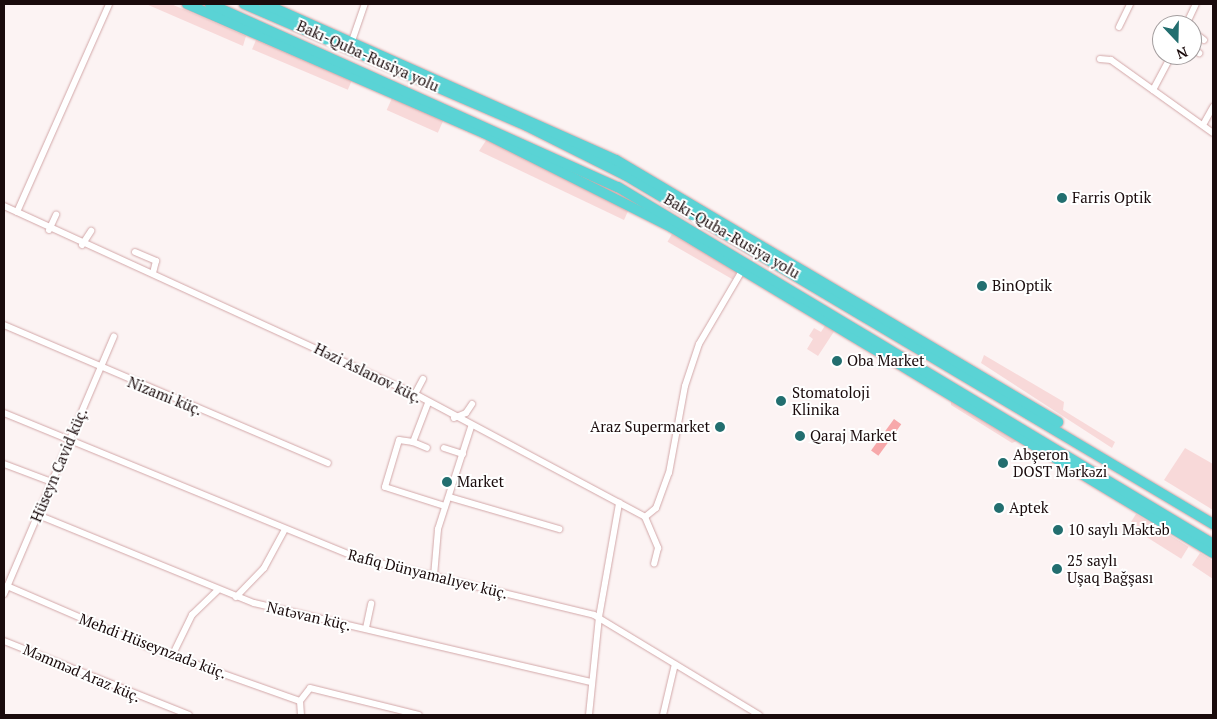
<!DOCTYPE html>
<html>
<head>
<meta charset="utf-8">
<style>
  body { margin:0 }
  #map { position:relative; width:1217px; height:719px; overflow:hidden; background:#fcf3f3; font-family:"PT Serif",serif }
  div>[style] { position:absolute }
  [style*='--x'] { left:calc(var(--x)*1px); top:calc(var(--y)*1px); width:calc(var(--w)*1px); rotate:calc(var(--a)*1deg) }
  .green>* { inset:0; background:#f8d9d9; transform-origin:0 0 }
  .forest>* { inset:0; background:#f7a8aa; transform-origin:0 0 }
  .roads { filter:drop-shadow(0 0 1px #d2a7a8) drop-shadow(0 0 1px #d2a7a8) }
  .minor>* { height:6px; margin:-3px; padding:0 3px; transform-origin:3px; border-radius:3px; background:#fff }
  .highway>* { height:10px; margin:-5px; padding:0 5px; transform-origin:5px; border-radius:5px; background:#5ad3d5 }
  .dots>* { width:14px; height:14px; translate:-50% -50%; box-sizing:border-box; border:2px solid #fff; border-radius:50% }
  span { translate:-50% -50%; white-space:nowrap; text-align:center; line-height:1.15; -webkit-text-stroke:4px #fff; paint-order:stroke }
  .street-label { font-size:15px; color:#1a0b0c }
  .poi-label { font-size:15px; color:#1a0b0c }
  .left { translate:0 -50%; text-align:left }
  .right { translate:-100% -50%; text-align:right }
  .frame { position:absolute; inset:0; border:5px solid #1a0b0c; pointer-events:none }
  .north { position:absolute; left:1152px; top:15px; width:50px; height:50px; box-sizing:border-box; background:#fff; border:1px solid #a39d9e; border-radius:50%; rotate:159deg; font-size:14px; font-weight:700; line-height:20px; text-align:center; color:#1a0b0c }
  .north::after { content:''; display:block; margin:auto; width:18px; height:22px; background:#226e6f; clip-path:polygon(50% 0,100% 100%,50% 72%,0 100%) }
</style>
</head>
<body>
<div id="map">
  <div class="green">
    <i style="clip-path:polygon(146px 4px,171px 4px,246px 36px,243px 46px)"></i>
    <i style="left:256px;top:40px;width:104px;height:10px;rotate:23deg"></i>
    <i style="left:392px;top:98px;width:56px;height:13px;rotate:24deg"></i>
    <i style="clip-path:polygon(487px 139px,629px 209px,624px 220px,479px 151px)"></i>
    <i style="left:672px;top:234px;width:75px;height:9px;rotate:30deg"></i>
    <i style="clip-path:polygon(826px 324px,835px 330px,818px 356px,807px 349px,813px 339px,809px 336px,814px 328px,821px 332px)"></i>
    <i style="clip-path:polygon(984px 355px,1064px 402px,1063px 410px,1115px 442px,1112px 448px,981px 363px)"></i>
    <i style="clip-path:polygon(951px 399px,1019px 440px,1012px 443px,951px 405px)"></i>
    <i style="clip-path:polygon(1185px 448px,1213px 464px,1213px 510px,1164px 480px)"></i>
    <i style="left:1136px;top:514px;width:62px;height:14px;rotate:32deg"></i>
    <i style="clip-path:polygon(1200px 553px,1213px 561px,1213px 579px,1192px 565px)"></i>
  </div>
  <div class="forest">
    <i style="left:894px;top:419px;width:9px;height:39px;rotate:36deg"></i>
  </div>
  <div class="roads">
    <div class="minor">
      <i style="--x:1186;--y:25;--w:23;--a:-65"></i>
      <i style="--x:1119;--y:27;--w:25;--a:-64"></i>
      <i style="--x:1192;--y:31;--w:15;--a:37"></i>
      <i style="--x:352;--y:41;--w:39;--a:-71"></i>
      <i style="--x:1192;--y:48;--w:9;--a:36"></i>
      <i style="--x:1100;--y:59;--w:11;--a:5"></i>
      <i style="--x:1111;--y:60;--w:125;--a:35.6"></i>
      <i style="--x:1153;--y:90;--w:40;--a:-62"></i>
      <i style="--x:1203;--y:125;--w:21;--a:-61"></i>
      <i style="--x:4;--y:206;--w:452;--a:24.6"></i>
      <i style="--x:415;--y:394;--w:261;--a:28.1"></i>
      <i style="--x:645;--y:517;--w:14;--a:-39"></i>
      <i style="--x:656;--y:508;--w:37;--a:-70"></i>
      <i style="--x:669;--y:473;--w:88;--a:-79.6"></i>
      <i style="--x:685;--y:386;--w:44;--a:-71.6"></i>
      <i style="--x:699;--y:344;--w:87;--a:-59.6"></i>
      <i style="--x:17;--y:212;--w:227;--a:-66.1"></i>
      <i style="--x:49;--y:230;--w:17;--a:-65"></i>
      <i style="--x:82;--y:245;--w:17;--a:-57"></i>
      <i style="--x:135;--y:252;--w:23;--a:23"></i>
      <i style="--x:156;--y:261;--w:12;--a:104"></i>
      <i style="--x:4;--y:325;--w:352;--a:23.1"></i>
      <i style="--x:415;--y:394;--w:17;--a:-62"></i>
      <i style="--x:428;--y:403;--w:42;--a:111"></i>
      <i style="--x:413;--y:442;--w:14;--a:-172"></i>
      <i style="--x:399;--y:440;--w:49;--a:106.6"></i>
      <i style="--x:385;--y:487;--w:63;--a:17.6"></i>
      <i style="--x:4;--y:413;--w:379;--a:22.3"></i>
      <i style="--x:355;--y:557;--w:246;--a:13.6"></i>
      <i style="--x:594;--y:615;--w:193;--a:31.2"></i>
      <i style="--x:454;--y:418;--w:13;--a:-23"></i>
      <i style="--x:466;--y:413;--w:11;--a:-56"></i>
      <i style="--x:413;--y:442;--w:15;--a:23"></i>
      <i style="--x:444;--y:448;--w:20;--a:18"></i>
      <i style="--x:4;--y:464;--w:51;--a:20.6"></i>
      <i style="--x:449;--y:497;--w:115;--a:16.2"></i>
      <i style="--x:38;--y:515;--w:233;--a:22.2"></i>
      <i style="--x:254;--y:603;--w:346;--a:13.2"></i>
      <i style="--x:645;--y:517;--w:34;--a:67"></i>
      <i style="--x:658;--y:548;--w:16;--a:104"></i>
      <i style="--x:434;--y:576;--w:47;--a:-85.1"></i>
      <i style="--x:438;--y:529;--w:107;--a:-72.1"></i>
      <i style="--x:7;--y:586;--w:159;--a:23.3"></i>
      <i style="--x:153;--y:649;--w:156;--a:19.5"></i>
      <i style="--x:300;--y:701;--w:16;--a:-52"></i>
      <i style="--x:310;--y:688;--w:112;--a:13.9"></i>
      <i style="--x:4;--y:594;--w:280;--a:-66.9"></i>
      <i style="--x:236;--y:597;--w:40;--a:-46"></i>
      <i style="--x:264;--y:568;--w:42;--a:-61.6"></i>
      <i style="--x:366;--y:628;--w:25;--a:-78"></i>
      <i style="--x:4;--y:641;--w:199;--a:21.8"></i>
      <i style="--x:172;--y:656;--w:46;--a:-64"></i>
      <i style="--x:192;--y:615;--w:36;--a:-44"></i>
      <i style="--x:300;--y:701;--w:14;--a:86"></i>
      <i style="--x:589;--y:715;--w:99;--a:-84.2"></i>
      <i style="--x:599;--y:617;--w:116;--a:-80"></i>
      <i style="--x:663;--y:715;--w:52;--a:-76.8"></i>
    </div>
    <div class="highway">
      <i style="--x:187;--y:4;--w:324;--a:23.5"></i>
      <i style="--x:484;--y:133;--w:209;--a:26.7"></i>
      <i style="--x:671;--y:227;--w:632;--a:31.03"></i>
      <i style="--x:210;--y:4;--w:447;--a:24.2"></i>
      <i style="--x:618;--y:187;--w:694;--a:30.96"></i>
      <i style="--x:244;--y:4;--w:308;--a:23.3"></i>
      <i style="--x:527;--y:126;--w:110;--a:26.6"></i>
      <i style="--x:625;--y:175;--w:684;--a:30.69"></i>
      <i style="--x:265;--y:4;--w:384;--a:24"></i>
      <i style="--x:616;--y:160;--w:514;--a:30.66"></i>
    </div>
  </div>
  <div class="dots">
    <i style="left:1062px;top:198px;background:#226e6f"></i>
    <i style="left:982px;top:286px;background:#226e6f"></i>
    <i style="left:837px;top:361px;background:#226e6f"></i>
    <i style="left:781px;top:401px;background:#226e6f"></i>
    <i style="left:720px;top:427px;background:#226e6f"></i>
    <i style="left:800px;top:436px;background:#226e6f"></i>
    <i style="left:1003px;top:463px;background:#226e6f"></i>
    <i style="left:447px;top:482px;background:#226e6f"></i>
    <i style="left:999px;top:508px;background:#226e6f"></i>
    <i style="left:1058px;top:530px;background:#226e6f"></i>
    <i style="left:1057px;top:569px;background:#226e6f"></i>
  </div>
  <div class="street-label">
    <span style="left:368px;top:56px;rotate:24deg">Bakı-Quba-Rusiya yolu</span>
    <span style="left:732px;top:236px;rotate:30deg">Bakı-Quba-Rusiya yolu</span>
    <span style="left:368px;top:373px;rotate:26deg">Həzi Aslanov küç.</span>
    <span style="left:165px;top:396px;rotate:22deg">Nizami küç.</span>
    <span style="left:59px;top:465px;rotate:-67deg">Hüseyn Cavid küç.</span>
    <span style="left:428px;top:574px;rotate:14deg">Rafiq Dünyamalıyev küç.</span>
    <span style="left:309px;top:616px;rotate:13deg">Natəvan küç.</span>
    <span style="left:153px;top:646px;rotate:21deg">Mehdi Hüseynzadə küç.</span>
    <span style="left:82px;top:673px;rotate:23deg">Məmməd Araz küç.</span>
  </div>
  <div class="poi-label">
    <span class="left" style="left:1072px;top:198px">Farris Optik</span>
    <span class="left" style="left:992px;top:286px">BinOptik</span>
    <span class="left" style="left:847px;top:361px">Oba Market</span>
    <span class="left" style="left:792px;top:401px">Stomatoloji<br>Klinika</span>
    <span class="right" style="left:710px;top:427px">Araz Supermarket</span>
    <span class="left" style="left:810px;top:436px">Qaraj Market</span>
    <span class="left" style="left:1013px;top:463px">Abşeron<br>DOST Mərkəzi</span>
    <span class="left" style="left:457px;top:482px">Market</span>
    <span class="left" style="left:1009px;top:508px">Aptek</span>
    <span class="left" style="left:1068px;top:530px">10 saylı Məktəb</span>
    <span class="left" style="left:1067px;top:569px">25 saylı<br>Uşaq Bağşası</span>
  </div>
  <div class="frame"></div>
  <div class="north">N</div>
</div>
</body>
</html>
